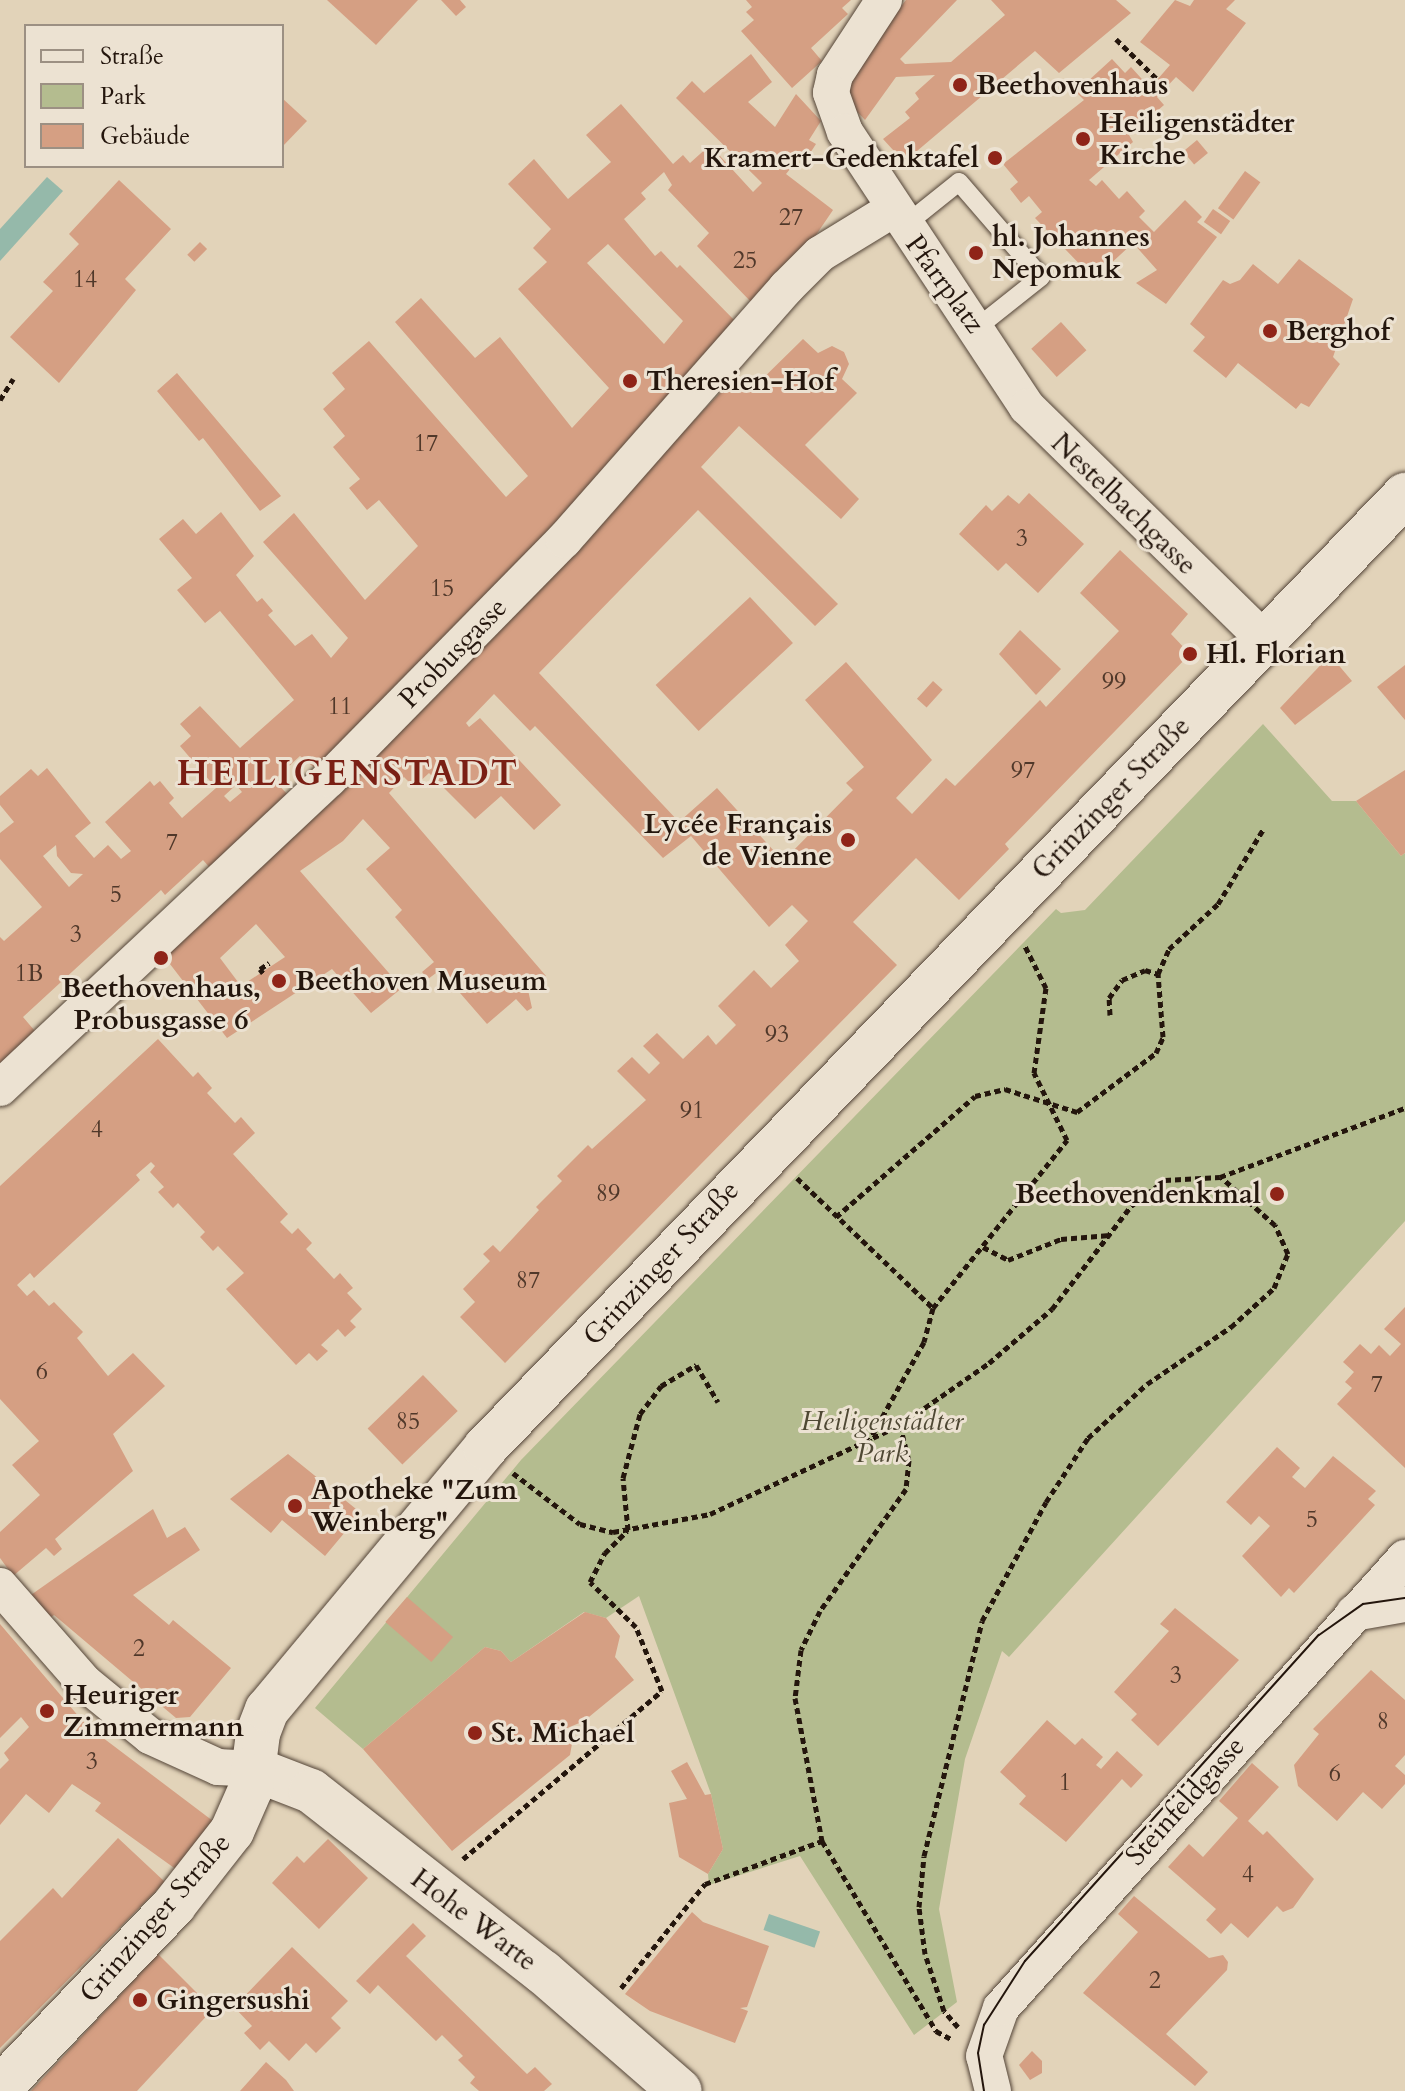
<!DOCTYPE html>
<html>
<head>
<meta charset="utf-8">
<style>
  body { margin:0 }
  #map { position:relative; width:1405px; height:2091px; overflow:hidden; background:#e2d3b9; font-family:Cardo,serif }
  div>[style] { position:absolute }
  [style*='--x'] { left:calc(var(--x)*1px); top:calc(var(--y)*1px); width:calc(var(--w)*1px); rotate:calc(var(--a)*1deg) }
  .green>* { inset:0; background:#b4bc8f }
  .water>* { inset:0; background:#95b9aa; transform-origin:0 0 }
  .building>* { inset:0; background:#d59f83; transform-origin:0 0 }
  .path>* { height:5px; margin-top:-2.5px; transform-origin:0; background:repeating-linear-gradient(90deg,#24160d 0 6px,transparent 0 10px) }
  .roads { filter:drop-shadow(0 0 2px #544538) drop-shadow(0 0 2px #544538) }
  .service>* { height:18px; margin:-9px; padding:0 9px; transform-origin:9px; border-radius:9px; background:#ece2d2 }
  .minor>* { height:36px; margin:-18px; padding:0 18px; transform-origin:18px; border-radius:18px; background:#ece2d2 }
  .tertiary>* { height:44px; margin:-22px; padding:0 22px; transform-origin:22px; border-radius:22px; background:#ece2d2 }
  .tram>* { height:2px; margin:-1px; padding:0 1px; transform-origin:1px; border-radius:1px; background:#24160d }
  .dots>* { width:22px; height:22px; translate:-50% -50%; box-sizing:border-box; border:4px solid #ece2d2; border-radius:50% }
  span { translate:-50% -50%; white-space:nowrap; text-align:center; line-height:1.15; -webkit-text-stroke:6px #ece2d2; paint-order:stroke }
  .number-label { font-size:24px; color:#50382a }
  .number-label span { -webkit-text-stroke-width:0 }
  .poi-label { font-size:28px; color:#24160d; font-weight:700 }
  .left { translate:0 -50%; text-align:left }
  .right { translate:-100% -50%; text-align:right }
  .street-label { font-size:28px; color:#24160d }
  .park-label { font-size:28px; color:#4f4834; font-style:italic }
  .district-label { font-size:36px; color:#7a1f14; font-weight:700; letter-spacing:2px }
  .legend { position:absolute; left:24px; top:24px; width:260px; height:144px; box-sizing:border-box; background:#ece2d2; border:2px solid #9c9083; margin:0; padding:10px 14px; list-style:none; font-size:24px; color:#24160d }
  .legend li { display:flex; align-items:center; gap:16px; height:40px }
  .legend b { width:40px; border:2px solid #9c9083 }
</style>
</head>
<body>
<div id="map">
  <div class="green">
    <i style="clip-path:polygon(1263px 724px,1332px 801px,1356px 801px,1401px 856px,1405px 853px,1405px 1221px,1009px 1657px,1002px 1651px,965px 1759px,939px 1909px,957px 2002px,914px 2035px,800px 1856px,709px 1885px,708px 1874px,723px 1849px,711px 1794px,639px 1596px,606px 1618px,584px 1612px,511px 1662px,501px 1651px,485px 1647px,363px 1749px,315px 1708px,521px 1460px,1056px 909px,1061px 913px,1085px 910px)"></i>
  </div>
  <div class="water">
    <i style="clip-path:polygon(47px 177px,63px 191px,0 261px,0 229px)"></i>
    <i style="left:769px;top:1914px;width:54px;height:17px;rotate:19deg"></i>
  </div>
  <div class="building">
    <i style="clip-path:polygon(327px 0,418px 0,376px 45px)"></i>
    <i style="clip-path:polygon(441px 0,460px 0,466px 7px,456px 16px)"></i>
    <i style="clip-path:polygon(746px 0,851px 0,842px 8px,848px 14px,811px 48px,822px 61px,792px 88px,741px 31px,754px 20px,746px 12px,752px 7px)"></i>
    <i style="clip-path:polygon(906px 0,957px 0,900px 59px,905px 64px,951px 62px,1005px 15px,991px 0,1116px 0,1131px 13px,1059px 73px,1035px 51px,904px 162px,883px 139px,910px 118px,905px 112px,919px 99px,915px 93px,935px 75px,896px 77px,865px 120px,843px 97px,852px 69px)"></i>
    <i style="clip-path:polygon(1175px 0,1190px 6px,1194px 0,1235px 0,1226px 9px,1246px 23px,1193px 92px,1176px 77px,1157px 97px,1164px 105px,1129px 135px,1133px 142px,1089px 180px,1096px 186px,1102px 180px,1119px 199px,1127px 191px,1145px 211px,1139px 217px,1154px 232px,1185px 200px,1202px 217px,1197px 222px,1217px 237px,1166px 304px,1136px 283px,1157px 270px,1133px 243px,1094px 279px,1035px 218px,1042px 212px,1029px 196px,1021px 203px,1010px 189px,1018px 182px,1003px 164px,1084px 100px,1076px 92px,1112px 59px,1125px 73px,1131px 67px,1150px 88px,1170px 65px,1140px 42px)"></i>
    <i style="clip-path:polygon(evenodd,751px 54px,772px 82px,748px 102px,775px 127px,796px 94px,821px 121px,809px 140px,816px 144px,805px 161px,799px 158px,786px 174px,833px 210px,814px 238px,753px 304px,697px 246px,709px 233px,668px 190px,672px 185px,664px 172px,641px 193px,646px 199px,624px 219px,655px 256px,661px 251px,677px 268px,680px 265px,739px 325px,675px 400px,316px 769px,300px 756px,274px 780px,289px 796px,210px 868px,203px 860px,165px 895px,161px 890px,23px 1017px,40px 1037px,0 1072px,0 937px,4px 941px,42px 907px,0 859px,0 833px,14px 822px,0 805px,0 796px,31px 769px,38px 776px,47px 768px,91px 823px,75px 836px,94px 858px,108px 845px,121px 859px,131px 851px,105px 822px,150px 781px,154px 786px,160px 781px,174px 798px,169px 803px,182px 818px,216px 788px,180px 746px,191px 736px,180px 724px,200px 706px,240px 748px,294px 700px,220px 611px,205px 623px,177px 590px,192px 578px,159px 539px,183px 519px,196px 534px,221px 512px,254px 556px,236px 575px,257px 602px,262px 598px,273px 611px,268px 615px,295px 646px,312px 634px,331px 658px,348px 638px,263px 542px,294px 513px,365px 600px,418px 546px,379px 500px,367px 510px,349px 488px,360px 479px,333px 447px,345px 436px,323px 409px,345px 389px,332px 373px,369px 341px,506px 497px,528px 476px,395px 322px,421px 298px,475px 358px,500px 337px,572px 428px,609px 388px,518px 289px,547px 262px,533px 248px,551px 229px,508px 184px,534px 159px,568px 199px,611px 162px,586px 135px,621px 104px,673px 164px,683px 155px,690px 163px,710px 145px,753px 192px,762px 183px,676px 98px,692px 81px,704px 93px,751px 54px,608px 244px,683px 321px,664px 344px,587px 263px,608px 244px,751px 54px,236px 785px,242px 792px,230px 802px,224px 796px,236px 785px,751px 54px,56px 845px,57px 856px,71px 873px,83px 874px,69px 887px,43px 856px,56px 845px)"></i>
    <i style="clip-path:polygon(282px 98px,307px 121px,282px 147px)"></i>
    <i style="left:1197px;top:140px;width:17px;height:18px;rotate:50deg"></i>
    <i style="left:1245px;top:171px;width:19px;height:46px;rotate:36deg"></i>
    <i style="clip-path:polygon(119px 180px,171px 229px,125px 279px,136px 290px,59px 383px,10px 337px,53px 291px,43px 282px,79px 244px,69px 234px)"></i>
    <i style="left:1213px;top:209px;width:21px;height:16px;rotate:35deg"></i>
    <i style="left:200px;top:242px;width:10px;height:18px;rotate:45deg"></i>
    <i style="clip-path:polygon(1299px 259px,1353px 299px,1333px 357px,1340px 364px,1309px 407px,1301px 403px,1296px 409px,1238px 363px,1226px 378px,1193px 351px,1205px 337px,1190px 324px,1223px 280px,1230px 284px,1240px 280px,1253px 264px,1278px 284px)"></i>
    <i style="left:1061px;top:322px;width:38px;height:40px;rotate:48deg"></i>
    <i style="clip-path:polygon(evenodd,803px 339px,818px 353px,832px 346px,844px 352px,849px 364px,842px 379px,857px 393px,805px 445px,859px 499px,841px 519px,739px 426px,701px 467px,838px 604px,815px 626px,698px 510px,539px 673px,679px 822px,717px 788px,783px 861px,853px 790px,846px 783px,864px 767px,805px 700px,846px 662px,932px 760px,896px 798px,912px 814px,946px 778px,955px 786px,1040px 700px,1046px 707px,1119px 631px,1080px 593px,1120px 550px,1188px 614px,1171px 634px,1190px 654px,1005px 844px,1009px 849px,959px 900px,916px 858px,853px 922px,897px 965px,505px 1363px,460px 1317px,475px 1302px,463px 1289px,490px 1261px,483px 1254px,493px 1245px,500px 1252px,539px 1210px,536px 1207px,562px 1181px,557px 1176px,588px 1145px,592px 1149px,646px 1100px,617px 1071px,632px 1057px,649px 1074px,660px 1063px,643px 1046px,657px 1033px,683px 1059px,708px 1035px,716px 1045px,736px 1025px,718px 1006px,754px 970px,771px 988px,799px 961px,785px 945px,808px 921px,792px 905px,769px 927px,691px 836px,663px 858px,535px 726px,530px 731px,494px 694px,466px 723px,469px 727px,480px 718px,561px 805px,534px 830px,501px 796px,475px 819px,429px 773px,414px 787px,404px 777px,389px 793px,546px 976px,528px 990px,532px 1008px,527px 1011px,516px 999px,487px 1024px,440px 970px,428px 979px,422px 972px,434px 962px,395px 917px,402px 910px,366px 869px,390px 848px,363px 819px,343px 841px,300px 871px,402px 988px,371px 1013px,332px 969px,227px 1038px,163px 955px,341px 793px,735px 377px,750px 391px,803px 339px,256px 924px,285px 957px,241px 986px,220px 958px,256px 924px)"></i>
    <i style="clip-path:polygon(177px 373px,281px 496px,260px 511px,203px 438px,199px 441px,157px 391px)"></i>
    <i style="clip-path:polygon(1029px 493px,1084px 544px,1038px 593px,1006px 563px,998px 571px,959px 534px,986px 505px,992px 511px,1008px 495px,1019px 504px)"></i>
    <i style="left:750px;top:597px;width:63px;height:129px;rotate:47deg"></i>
    <i style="clip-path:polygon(1020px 630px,1061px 669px,1036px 695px,999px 654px)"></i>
    <i style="clip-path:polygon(1330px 655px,1352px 681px,1295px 725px,1280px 708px)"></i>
    <i style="clip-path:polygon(1405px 665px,1405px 720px,1377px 687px)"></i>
    <i style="left:933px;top:681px;width:13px;height:24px;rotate:42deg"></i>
    <i style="clip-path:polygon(1405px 770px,1405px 853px,1401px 856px,1356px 801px)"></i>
    <i style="clip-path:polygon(158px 1039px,193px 1077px,198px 1072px,212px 1088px,207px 1093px,235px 1123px,241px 1117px,255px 1133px,233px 1154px,288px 1214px,280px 1222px,292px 1234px,298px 1228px,312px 1243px,306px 1249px,334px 1279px,340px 1273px,353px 1288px,347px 1293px,362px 1309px,350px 1321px,356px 1327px,345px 1337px,338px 1329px,321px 1345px,328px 1351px,317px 1361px,309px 1353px,296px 1365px,226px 1289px,244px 1273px,218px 1246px,213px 1251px,200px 1237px,205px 1232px,178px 1203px,173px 1208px,158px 1192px,164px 1187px,150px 1172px,155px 1166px,151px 1162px,136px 1175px,140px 1180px,34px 1278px,30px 1273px,17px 1285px,27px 1296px,34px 1290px,49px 1306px,54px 1302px,83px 1332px,77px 1338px,108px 1376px,133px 1353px,165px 1386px,113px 1434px,133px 1471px,55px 1539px,62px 1549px,54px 1556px,46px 1548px,13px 1576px,0 1558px,0 1532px,40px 1495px,12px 1465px,39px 1441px,0 1399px,0 1186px)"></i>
    <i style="clip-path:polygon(1405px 1307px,1405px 1468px,1337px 1404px,1352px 1388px,1345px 1382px,1354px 1372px,1343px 1362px,1360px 1344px,1371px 1354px,1379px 1345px,1390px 1356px,1401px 1344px,1384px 1329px)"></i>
    <i style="left:423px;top:1375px;width:50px;height:77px;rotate:46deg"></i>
    <i style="clip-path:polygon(1277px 1447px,1300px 1468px,1292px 1477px,1305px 1488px,1333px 1456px,1376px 1491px,1368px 1499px,1375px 1505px,1294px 1593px,1289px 1588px,1281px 1597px,1242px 1556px,1270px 1526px,1259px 1516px,1251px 1525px,1226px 1502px)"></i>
    <i style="clip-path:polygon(288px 1454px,361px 1513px,325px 1556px,282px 1520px,271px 1533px,230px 1499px)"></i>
    <i style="clip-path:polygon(153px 1509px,167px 1538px,185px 1527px,200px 1550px,133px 1595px,169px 1625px,173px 1620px,231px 1668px,190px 1717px,176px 1718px,54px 1615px,46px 1621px,28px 1597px)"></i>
    <i style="left:407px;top:1597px;width:61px;height:33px;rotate:41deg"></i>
    <i style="clip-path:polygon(1175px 1608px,1239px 1660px,1158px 1746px,1131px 1720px,1137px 1714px,1114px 1692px,1169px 1631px,1160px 1624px)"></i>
    <i style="clip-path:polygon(585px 1612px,606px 1618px,620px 1636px,615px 1657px,634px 1680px,584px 1721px,565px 1729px,573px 1738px,570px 1755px,452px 1851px,363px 1749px,485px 1647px,501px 1651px,511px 1662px)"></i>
    <i style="clip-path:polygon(0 1624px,86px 1725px,213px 1821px,177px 1870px,95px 1811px,101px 1803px,72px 1784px,49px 1813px,26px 1794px,0 1825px,0 1769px,9px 1760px,4px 1753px,29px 1727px,21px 1717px,0 1738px)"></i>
    <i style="clip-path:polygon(1371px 1670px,1405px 1700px,1405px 1755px,1395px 1766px,1405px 1775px,1405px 1784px,1382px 1809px,1363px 1792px,1337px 1821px,1298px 1786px,1294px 1765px,1319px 1734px,1313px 1729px)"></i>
    <i style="clip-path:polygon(1047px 1720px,1075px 1745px,1082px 1738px,1103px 1757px,1096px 1765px,1101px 1769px,1117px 1751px,1143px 1775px,1131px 1788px,1122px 1779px,1066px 1842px,1019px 1804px,1026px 1796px,1000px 1772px)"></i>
    <i style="clip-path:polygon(687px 1762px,705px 1795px,711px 1794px,723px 1849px,708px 1874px,679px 1857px,669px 1803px,687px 1799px,671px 1771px)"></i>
    <i style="clip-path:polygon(1252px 1763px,1279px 1787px,1248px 1821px,1263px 1835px,1267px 1831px,1314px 1879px,1293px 1908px,1283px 1912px,1277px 1906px,1248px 1938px,1231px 1923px,1221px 1934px,1206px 1920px,1216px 1909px,1168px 1867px,1189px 1844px,1203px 1857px,1238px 1818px,1219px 1801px)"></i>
    <i style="clip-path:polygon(118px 1838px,165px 1882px,0 2048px,0 1941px,53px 1888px,62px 1898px)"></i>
    <i style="clip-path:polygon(328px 1839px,368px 1878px,319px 1929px,272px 1883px,297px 1856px,304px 1863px)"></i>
    <i style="clip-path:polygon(1134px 1896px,1209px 1958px,1223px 1955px,1228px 1962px,1227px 1970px,1166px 2034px,1208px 2072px,1195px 2086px,1083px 1993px,1138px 1932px,1118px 1914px)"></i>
    <i style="clip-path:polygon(692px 1912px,703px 1922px,769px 1946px,747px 2007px,740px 2008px,748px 2011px,735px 2043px,650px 2011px,625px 1994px)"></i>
    <i style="clip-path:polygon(413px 1923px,426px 1936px,406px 1956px,527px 2074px,535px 2067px,552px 2084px,544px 2091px,479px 2091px,470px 2083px,475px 2077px,458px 2060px,463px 2056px,442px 2035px,436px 2041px,378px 1985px,370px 1994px,356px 1981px)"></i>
    <i style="clip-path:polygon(292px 1947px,348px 2001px,331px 2018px,341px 2028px,316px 2053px,306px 2043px,289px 2061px,269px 2041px,260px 2050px,244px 2033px,252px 2026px,234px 2007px)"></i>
    <i style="clip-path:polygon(158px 1954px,213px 2009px,137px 2091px,31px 2091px)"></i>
    <i style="clip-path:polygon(1032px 2051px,1042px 2061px,1042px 2073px,1030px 2080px,1019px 2065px)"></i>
    <i style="clip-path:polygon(266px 2062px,286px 2080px,294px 2091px,240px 2091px)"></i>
  </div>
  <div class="path">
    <i style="--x:1116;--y:39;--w:57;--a:44.3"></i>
    <i style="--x:1166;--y:88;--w:2;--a:27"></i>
    <i style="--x:0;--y:400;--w:25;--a:-58"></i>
    <i style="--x:263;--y:973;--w:5;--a:-127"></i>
    <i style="--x:260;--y:969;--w:11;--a:-34"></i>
    <i style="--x:1110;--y:1015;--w:17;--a:-93"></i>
    <i style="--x:1109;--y:998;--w:22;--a:-54"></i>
    <i style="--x:1122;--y:980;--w:25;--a:-23"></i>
    <i style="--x:1145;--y:970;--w:14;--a:17"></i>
    <i style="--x:797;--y:1178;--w:188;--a:43.7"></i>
    <i style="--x:933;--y:1308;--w:35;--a:105"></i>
    <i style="--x:924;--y:1342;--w:111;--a:119.1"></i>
    <i style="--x:836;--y:1217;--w:184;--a:-41"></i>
    <i style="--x:975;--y:1096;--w:31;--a:-13"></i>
    <i style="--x:1005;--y:1089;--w:76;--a:17.7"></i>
    <i style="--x:1077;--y:1112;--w:99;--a:-36.8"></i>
    <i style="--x:1156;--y:1053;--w:17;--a:-66"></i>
    <i style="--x:1163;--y:1037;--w:63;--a:-94.5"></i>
    <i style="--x:1158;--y:974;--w:27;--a:-66"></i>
    <i style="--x:1169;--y:949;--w:67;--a:-42.6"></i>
    <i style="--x:1218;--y:904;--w:89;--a:-58.8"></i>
    <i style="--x:983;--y:1247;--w:28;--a:27"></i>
    <i style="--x:1008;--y:1260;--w:57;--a:-21.6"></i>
    <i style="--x:1061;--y:1239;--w:49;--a:-4.7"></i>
    <i style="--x:933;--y:1308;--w:215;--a:-51.4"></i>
    <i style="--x:1067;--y:1140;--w:75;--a:-116.2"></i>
    <i style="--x:1034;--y:1073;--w:86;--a:-82"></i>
    <i style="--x:1046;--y:988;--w:49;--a:-116.6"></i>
    <i style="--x:900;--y:1425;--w:36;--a:76"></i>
    <i style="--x:909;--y:1460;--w:29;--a:96"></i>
    <i style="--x:906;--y:1489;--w:149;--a:125.2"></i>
    <i style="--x:820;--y:1611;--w:43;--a:116"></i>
    <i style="--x:801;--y:1650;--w:48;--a:97.1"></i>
    <i style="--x:795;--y:1698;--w:146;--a:79.3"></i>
    <i style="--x:822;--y:1841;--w:222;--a:59"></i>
    <i style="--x:936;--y:2031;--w:17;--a:28"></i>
    <i style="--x:513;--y:1473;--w:84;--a:37.3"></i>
    <i style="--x:580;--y:1524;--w:34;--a:14"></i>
    <i style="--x:613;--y:1532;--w:99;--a:-10.5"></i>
    <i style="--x:710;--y:1514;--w:210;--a:-25.1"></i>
    <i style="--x:900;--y:1425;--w:108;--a:-34.9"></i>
    <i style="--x:989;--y:1363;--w:83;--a:-40.6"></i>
    <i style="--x:1052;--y:1309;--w:130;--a:-52.5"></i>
    <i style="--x:1131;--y:1206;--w:43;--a:-37.4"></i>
    <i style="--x:1165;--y:1180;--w:55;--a:-3.1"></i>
    <i style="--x:1220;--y:1177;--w:197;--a:-20.5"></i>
    <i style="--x:628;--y:1530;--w:52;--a:-95.5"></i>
    <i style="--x:623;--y:1478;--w:66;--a:-75.1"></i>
    <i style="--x:640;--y:1414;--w:35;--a:-53"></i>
    <i style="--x:661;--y:1386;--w:41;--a:-31"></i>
    <i style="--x:696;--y:1365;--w:43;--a:59.3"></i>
    <i style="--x:463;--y:1859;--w:260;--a:-40.2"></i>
    <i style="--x:662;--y:1691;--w:69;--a:-112.1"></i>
    <i style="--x:636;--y:1627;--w:64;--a:-135.6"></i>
    <i style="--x:590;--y:1582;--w:33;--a:-63"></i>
    <i style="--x:605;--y:1553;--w:31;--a:-45"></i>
    <i style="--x:621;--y:1988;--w:134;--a:-51.1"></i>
    <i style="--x:705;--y:1884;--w:125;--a:-20.2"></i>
    <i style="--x:958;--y:2027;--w:21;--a:-131"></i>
    <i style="--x:944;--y:2011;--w:60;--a:-108.4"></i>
    <i style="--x:925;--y:1954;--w:47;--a:-97.3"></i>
    <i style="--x:919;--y:1907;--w:51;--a:-84.4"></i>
    <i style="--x:924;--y:1856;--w:242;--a:-76.1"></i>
    <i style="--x:982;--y:1621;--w:135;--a:-61.7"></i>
    <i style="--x:1046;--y:1502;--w:77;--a:-56.7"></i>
    <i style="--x:1088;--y:1438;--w:80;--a:-42.5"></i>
    <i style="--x:1147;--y:1384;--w:102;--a:-34.2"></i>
    <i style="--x:1231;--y:1327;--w:58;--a:-42.2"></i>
    <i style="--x:1274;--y:1288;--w:37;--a:-68"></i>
    <i style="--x:1288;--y:1254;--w:32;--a:-114"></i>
    <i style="--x:1275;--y:1225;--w:72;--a:-138.4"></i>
  </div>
  <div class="roads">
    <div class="service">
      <i style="--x:904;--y:226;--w:70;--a:-38.7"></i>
      <i style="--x:959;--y:182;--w:125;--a:49.2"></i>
      <i style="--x:1041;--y:277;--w:80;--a:141.6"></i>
    </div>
    <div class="minor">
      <i style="--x:884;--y:0;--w:90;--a:123.2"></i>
      <i style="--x:835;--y:75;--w:18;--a:103"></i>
      <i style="--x:831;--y:93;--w:41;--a:70.3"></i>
      <i style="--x:845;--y:132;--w:330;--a:56.5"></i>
      <i style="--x:1027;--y:407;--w:333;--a:44.4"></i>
      <i style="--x:0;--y:1088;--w:451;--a:-43.2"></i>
      <i style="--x:329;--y:779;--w:335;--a:-45.5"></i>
      <i style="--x:564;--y:540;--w:336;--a:-48.6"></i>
      <i style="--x:786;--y:288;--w:48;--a:-45"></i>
      <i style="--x:820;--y:254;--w:84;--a:-31.4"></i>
      <i style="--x:0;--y:1586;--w:129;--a:48.8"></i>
      <i style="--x:85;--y:1683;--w:84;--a:39.2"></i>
      <i style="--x:150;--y:1736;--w:75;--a:24.5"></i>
      <i style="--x:218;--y:1767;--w:36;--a:3"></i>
      <i style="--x:1354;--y:1613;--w:52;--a:-10"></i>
      <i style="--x:993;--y:2091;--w:36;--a:-104"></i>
      <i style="--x:984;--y:2056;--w:51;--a:-70.5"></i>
      <i style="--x:1001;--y:2008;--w:605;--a:-48.08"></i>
    </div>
    <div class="tertiary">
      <i style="--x:254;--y:1769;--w:61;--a:21.1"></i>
      <i style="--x:311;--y:1791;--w:294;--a:38"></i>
      <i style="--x:543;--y:1972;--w:181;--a:41"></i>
      <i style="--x:0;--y:2088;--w:253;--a:-46.4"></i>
      <i style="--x:174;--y:1905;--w:94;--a:-51.9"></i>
      <i style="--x:232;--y:1831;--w:47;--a:-66.2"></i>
      <i style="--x:251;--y:1788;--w:55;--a:-82.7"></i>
      <i style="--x:258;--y:1733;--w:25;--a:-69"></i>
      <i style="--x:267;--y:1710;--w:341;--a:-50.2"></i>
      <i style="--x:485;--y:1448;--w:1325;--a:-46.01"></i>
    </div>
  </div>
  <div class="tram">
    <i style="--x:984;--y:2091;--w:38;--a:-99"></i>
    <i style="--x:978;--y:2053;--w:29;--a:-78"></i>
    <i style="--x:984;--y:2025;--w:76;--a:-57.4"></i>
    <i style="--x:1025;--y:1961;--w:439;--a:-48"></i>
    <i style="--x:1319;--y:1635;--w:54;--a:-35.2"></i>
    <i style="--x:1363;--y:1604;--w:42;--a:-8.1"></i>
  </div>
  <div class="dots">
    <i style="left:960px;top:85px;background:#8f2418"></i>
    <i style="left:1083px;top:139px;background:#8f2418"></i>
    <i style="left:995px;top:158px;background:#8f2418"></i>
    <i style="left:976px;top:253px;background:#8f2418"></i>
    <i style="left:1270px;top:331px;background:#8f2418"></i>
    <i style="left:630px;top:381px;background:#8f2418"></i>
    <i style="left:1190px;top:654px;background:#8f2418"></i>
    <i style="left:848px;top:840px;background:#8f2418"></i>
    <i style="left:161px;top:958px;background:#8f2418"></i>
    <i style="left:279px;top:981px;background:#8f2418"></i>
    <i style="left:1277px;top:1194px;background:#8f2418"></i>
    <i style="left:295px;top:1506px;background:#8f2418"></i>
    <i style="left:47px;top:1711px;background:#8f2418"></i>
    <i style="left:475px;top:1733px;background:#8f2418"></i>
    <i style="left:140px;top:2000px;background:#8f2418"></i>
  </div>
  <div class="number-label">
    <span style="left:791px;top:218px">27</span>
    <span style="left:745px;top:261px">25</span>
    <span style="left:85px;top:280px">14</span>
    <span style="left:426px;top:444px">17</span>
    <span style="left:1022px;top:539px">3</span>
    <span style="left:442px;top:589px">15</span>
    <span style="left:1114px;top:682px">99</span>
    <span style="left:340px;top:707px">11</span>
    <span style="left:1023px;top:771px">97</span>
    <span style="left:172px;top:843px">7</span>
    <span style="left:116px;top:895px">5</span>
    <span style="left:76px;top:935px">3</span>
    <span style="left:29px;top:974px">1B</span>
    <span style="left:777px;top:1035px">93</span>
    <span style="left:692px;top:1111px">91</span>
    <span style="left:97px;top:1130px">4</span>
    <span style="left:608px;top:1194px">89</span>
    <span style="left:528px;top:1281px">87</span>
    <span style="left:42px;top:1372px">6</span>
    <span style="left:1377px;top:1385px">7</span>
    <span style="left:408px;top:1422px">85</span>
    <span style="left:1312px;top:1520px">5</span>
    <span style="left:139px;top:1649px">2</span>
    <span style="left:1176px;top:1676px">3</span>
    <span style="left:1383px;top:1722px">8</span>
    <span style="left:92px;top:1762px">3</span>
    <span style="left:1335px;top:1774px">6</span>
    <span style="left:1065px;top:1783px">1</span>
    <span style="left:1248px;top:1875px">4</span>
    <span style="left:1155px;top:1981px">2</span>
  </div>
  <div class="poi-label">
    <span class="left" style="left:976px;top:85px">Beethovenhaus</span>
    <span class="left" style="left:1099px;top:139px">Heiligenstädter<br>Kirche</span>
    <span class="right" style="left:979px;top:158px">Kramert-Gedenktafel</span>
    <span class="left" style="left:992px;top:253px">hl. Johannes<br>Nepomuk</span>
    <span class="left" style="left:1286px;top:331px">Berghof</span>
    <span class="left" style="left:646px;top:381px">Theresien-Hof</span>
    <span class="left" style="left:1206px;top:654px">Hl. Florian</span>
    <span class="right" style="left:832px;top:840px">Lycée Français<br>de Vienne</span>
    <span class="left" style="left:295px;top:981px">Beethoven Museum</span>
    <span style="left:161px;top:1004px">Beethovenhaus,<br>Probusgasse 6</span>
    <span class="right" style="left:1261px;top:1194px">Beethovendenkmal</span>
    <span class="left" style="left:311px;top:1506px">Apotheke "Zum<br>Weinberg"</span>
    <span class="left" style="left:63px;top:1711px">Heuriger<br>Zimmermann</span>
    <span class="left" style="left:491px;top:1733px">St. Michael</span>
    <span class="left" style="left:156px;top:2000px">Gingersushi</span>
  </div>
  <div class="street-label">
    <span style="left:945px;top:284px;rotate:54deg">Pfarrplatz</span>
    <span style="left:1124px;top:504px;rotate:44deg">Nestelbachgasse</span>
    <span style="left:453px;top:653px;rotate:-46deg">Probusgasse</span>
    <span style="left:1111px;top:798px;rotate:-46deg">Grinzinger Straße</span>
    <span style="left:661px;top:1263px;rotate:-47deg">Grinzinger Straße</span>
    <span style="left:1185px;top:1801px;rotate:-48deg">Steinfeldgasse</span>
    <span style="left:155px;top:1918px;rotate:-49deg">Grinzinger Straße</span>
    <span style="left:474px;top:1920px;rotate:37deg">Hohe Warte</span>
  </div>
  <div class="park-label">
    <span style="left:882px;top:1437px">Heiligenstädter<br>Park</span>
  </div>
  <div class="district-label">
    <span style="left:348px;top:774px">HEILIGENSTADT</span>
  </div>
  <ul class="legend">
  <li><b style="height:10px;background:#ece2d2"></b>Straße</li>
  <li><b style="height:22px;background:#b4bc8f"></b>Park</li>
  <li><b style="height:22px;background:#d59f83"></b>Gebäude</li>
  </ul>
</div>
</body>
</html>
